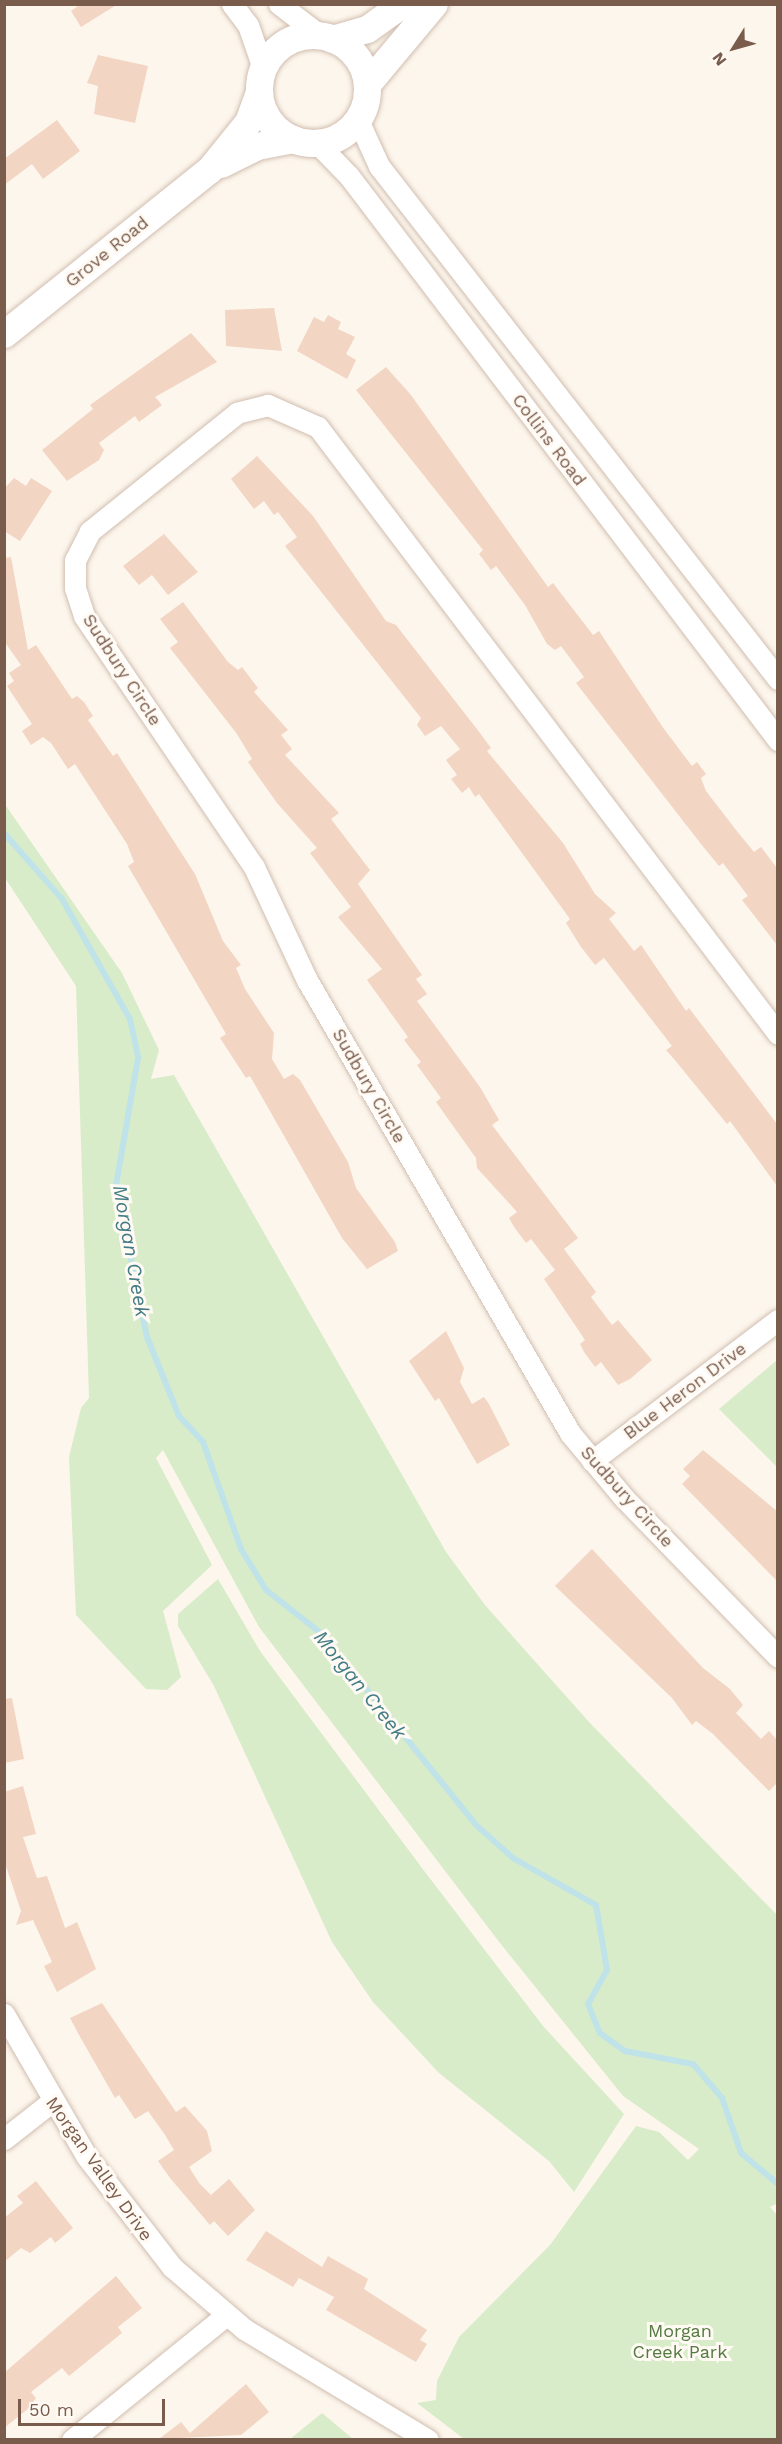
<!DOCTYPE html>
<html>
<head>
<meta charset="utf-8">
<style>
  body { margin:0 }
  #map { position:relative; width:782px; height:2444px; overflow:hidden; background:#fdf6ec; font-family:"Work Sans",sans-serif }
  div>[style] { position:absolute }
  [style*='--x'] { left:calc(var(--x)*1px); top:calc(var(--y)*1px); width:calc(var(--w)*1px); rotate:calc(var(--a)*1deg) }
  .green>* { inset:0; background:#d8ecc9 }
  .stream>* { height:6px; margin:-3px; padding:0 3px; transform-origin:3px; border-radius:3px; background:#bfe3e8 }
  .building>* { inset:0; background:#f3d5c3 }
  .roads { filter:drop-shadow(0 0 2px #d1beb0) drop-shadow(0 0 2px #d1beb0) }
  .minor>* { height:21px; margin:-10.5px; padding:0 10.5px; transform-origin:10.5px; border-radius:10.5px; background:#fff }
  .tertiary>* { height:27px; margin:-13.5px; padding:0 13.5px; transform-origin:13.5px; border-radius:13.5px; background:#fff }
  .tertiary>.ring { margin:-13.5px; padding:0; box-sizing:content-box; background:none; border:27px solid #fff; border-radius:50% }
  span { translate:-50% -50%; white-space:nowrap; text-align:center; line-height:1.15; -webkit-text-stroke:6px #fffaf3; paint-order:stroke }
  .street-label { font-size:18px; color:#7a5c4d }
  .park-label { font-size:18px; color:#537a41 }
  .water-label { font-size:20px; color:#437c86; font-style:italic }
  .frame { position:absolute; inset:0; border:6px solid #7a5c4d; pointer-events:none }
  .north { position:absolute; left:704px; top:18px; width:60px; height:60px; -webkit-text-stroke:4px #fffaf3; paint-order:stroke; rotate:233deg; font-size:16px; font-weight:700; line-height:24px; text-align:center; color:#7a5c4d }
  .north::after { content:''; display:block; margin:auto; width:21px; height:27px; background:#7a5c4d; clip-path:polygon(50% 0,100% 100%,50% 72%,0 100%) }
  .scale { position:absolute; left:18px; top:2399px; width:147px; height:27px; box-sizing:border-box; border:3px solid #7a5c4d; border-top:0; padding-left:8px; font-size:18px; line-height:21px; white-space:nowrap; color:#7a5c4d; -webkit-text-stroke:4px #fffaf3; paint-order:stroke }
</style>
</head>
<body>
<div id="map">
  <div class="green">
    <i style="clip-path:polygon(4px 803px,122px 973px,159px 1050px,151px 1079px,174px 1075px,446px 1552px,485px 1605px,589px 1722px,777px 1915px,778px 2203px,770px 2207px,778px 2216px,777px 2439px,464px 2439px,417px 2403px,436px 2400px,437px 2381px,459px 2337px,550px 2245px,636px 2126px,659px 2132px,688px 2160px,699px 2149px,623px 2096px,500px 1943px,259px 1627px,163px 1450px,156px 1458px,212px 1565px,163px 1611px,181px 1677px,167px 1690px,146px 1689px,76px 1615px,69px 1457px,81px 1408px,89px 1398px,76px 986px,5px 878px)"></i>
    <i style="clip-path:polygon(777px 1360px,777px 1467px,719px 1409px)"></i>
    <i style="clip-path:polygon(218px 1579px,260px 1651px,425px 1872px,543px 2026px,624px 2114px,574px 2192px,549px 2161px,439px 2073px,373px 2002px,332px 1942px,214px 1686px,178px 1626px,178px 1614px)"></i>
    <i style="clip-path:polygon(322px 2413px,353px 2439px,290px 2439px)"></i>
  </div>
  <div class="stream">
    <i style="--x:4;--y:833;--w:88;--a:48.7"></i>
    <i style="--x:62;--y:899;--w:138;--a:60.5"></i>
    <i style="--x:130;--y:1019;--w:40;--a:78"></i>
    <i style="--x:138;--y:1058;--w:129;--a:99.8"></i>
    <i style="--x:116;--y:1185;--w:155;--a:78.5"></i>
    <i style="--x:147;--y:1337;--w:85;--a:67.9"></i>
    <i style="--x:179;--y:1416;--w:35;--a:47"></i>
    <i style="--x:203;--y:1442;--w:114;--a:70.4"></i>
    <i style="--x:241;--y:1549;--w:48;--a:58.6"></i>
    <i style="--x:266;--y:1590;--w:71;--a:38.2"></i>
    <i style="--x:322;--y:1634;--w:245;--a:51.1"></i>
    <i style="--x:476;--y:1825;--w:50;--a:41.7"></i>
    <i style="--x:513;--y:1858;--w:95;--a:29.5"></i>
    <i style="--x:596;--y:1905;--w:66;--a:80.4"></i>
    <i style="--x:607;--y:1970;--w:39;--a:119"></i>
    <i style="--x:588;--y:2004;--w:31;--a:68"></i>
    <i style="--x:600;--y:2033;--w:31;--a:36"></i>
    <i style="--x:625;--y:2051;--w:69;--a:10.8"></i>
    <i style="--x:693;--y:2064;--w:45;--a:49.5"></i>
    <i style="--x:722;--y:2098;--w:58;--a:70.9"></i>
    <i style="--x:741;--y:2153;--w:48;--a:40"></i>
  </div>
  <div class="building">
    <i style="clip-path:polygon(81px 4px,118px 4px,81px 27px,71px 11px)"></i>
    <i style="clip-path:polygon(98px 55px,148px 66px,135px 123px,94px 114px,98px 86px,87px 83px)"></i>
    <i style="clip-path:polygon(57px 120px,80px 151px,43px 179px,32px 164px,4px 185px,4px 159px)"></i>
    <i style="clip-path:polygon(274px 308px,282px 351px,226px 346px,225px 310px)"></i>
    <i style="clip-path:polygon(328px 315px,341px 322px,338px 329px,355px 337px,346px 354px,356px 360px,347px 379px,297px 351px,314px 317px,324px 322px)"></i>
    <i style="clip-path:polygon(191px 333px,217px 362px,155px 397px,162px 405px,139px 422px,135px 416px,99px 443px,104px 450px,99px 460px,67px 481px,42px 450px,93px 409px,90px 405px)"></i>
    <i style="clip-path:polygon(386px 367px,411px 395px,548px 587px,553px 583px,593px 635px,599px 631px,664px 729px,692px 766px,697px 762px,706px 774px,701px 778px,706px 791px,736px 830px,754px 852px,761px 847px,777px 868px,777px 945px,742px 900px,748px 896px,723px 863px,719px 866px,701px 844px,576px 683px,584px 677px,561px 646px,555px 650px,547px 644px,525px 605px,496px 566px,491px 570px,479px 554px,483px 550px,356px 390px)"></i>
    <i style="clip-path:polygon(257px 456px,313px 516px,386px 621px,396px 625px,480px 733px,491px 748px,487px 751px,563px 843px,595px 894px,616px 913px,609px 919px,634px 951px,641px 945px,686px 1011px,689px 1008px,777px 1124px,777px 1186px,730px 1121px,727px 1124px,674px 1059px,666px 1050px,672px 1046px,604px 958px,595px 965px,581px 947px,566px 923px,570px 919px,479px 794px,475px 797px,469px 787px,462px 793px,451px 779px,457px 775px,446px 760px,460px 749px,441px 726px,425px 736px,417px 725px,421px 718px,285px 546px,297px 537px,278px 512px,274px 515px,264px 501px,254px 509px,231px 479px)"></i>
    <i style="clip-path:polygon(14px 478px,26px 486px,31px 478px,52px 491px,20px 541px,4px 531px,4px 489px)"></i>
    <i style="clip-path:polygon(164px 534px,198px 572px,168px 595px,152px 575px,139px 585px,123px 566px)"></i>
    <i style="clip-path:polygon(11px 557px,28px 650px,36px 645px,72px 699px,77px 696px,84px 702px,93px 716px,88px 720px,113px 756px,117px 753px,195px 874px,223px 941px,241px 965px,236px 968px,245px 989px,274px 1033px,272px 1059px,284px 1079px,293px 1074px,300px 1080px,348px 1162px,356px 1188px,395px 1242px,398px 1251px,367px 1269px,342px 1238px,250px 1076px,246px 1078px,220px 1038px,226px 1034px,128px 866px,134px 862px,127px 844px,75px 764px,68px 769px,51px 743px,43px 737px,31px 745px,22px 731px,32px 724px,7px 686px,14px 681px,9px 673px,21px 665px,4px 641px,4px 558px)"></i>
    <i style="clip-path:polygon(183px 602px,228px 662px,238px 670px,242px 667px,258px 688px,254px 692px,288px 730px,281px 735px,292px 749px,285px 755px,339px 813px,331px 819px,370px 870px,358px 884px,422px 975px,416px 979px,427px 994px,417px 1001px,480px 1087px,499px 1120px,492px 1125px,578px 1238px,564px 1249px,596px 1292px,591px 1297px,612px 1325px,618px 1320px,652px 1360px,630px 1379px,618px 1385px,601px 1362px,595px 1367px,584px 1352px,580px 1344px,585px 1340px,544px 1279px,555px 1270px,531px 1239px,526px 1243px,514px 1227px,509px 1218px,517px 1212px,477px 1168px,476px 1158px,436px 1102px,441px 1098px,417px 1065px,421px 1062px,404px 1040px,408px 1037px,367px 980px,382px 969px,338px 917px,351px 907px,310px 853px,317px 848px,277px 803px,248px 762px,252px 759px,237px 734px,170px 648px,178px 642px,160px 619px)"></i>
    <i style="clip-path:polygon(446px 1331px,464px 1368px,460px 1382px,472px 1404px,484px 1397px,489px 1404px,510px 1445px,477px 1464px,439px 1398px,435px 1401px,409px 1361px)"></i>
    <i style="clip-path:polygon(703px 1450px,777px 1511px,777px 1581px,682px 1484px,690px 1476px,683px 1469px)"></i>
    <i style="clip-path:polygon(592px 1549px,703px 1668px,730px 1689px,743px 1705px,736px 1713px,761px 1739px,769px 1731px,777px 1740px,777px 1783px,769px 1791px,713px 1734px,696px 1721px,692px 1725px,672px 1698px,555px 1586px)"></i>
    <i style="clip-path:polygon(12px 1698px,24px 1759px,4px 1763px,4px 1699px)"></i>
    <i style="clip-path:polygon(23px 1786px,36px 1834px,23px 1837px,37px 1878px,47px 1876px,65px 1928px,77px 1922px,96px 1969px,57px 1992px,44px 1966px,52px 1962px,33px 1920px,16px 1925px,21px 1911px,4px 1860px,4px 1792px)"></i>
    <i style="clip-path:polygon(102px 2003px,176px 2112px,185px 2106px,207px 2131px,212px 2151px,189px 2167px,199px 2183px,211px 2195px,229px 2179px,255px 2210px,228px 2236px,214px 2221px,210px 2225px,170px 2178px,158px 2161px,174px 2150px,165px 2135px,148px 2111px,135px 2119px,119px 2095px,115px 2098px,79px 2035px,70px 2018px)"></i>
    <i style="clip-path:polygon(36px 2181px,73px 2228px,55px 2243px,51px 2237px,30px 2253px,21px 2248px,4px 2262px,4px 2218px,23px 2203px,17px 2196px)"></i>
    <i style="clip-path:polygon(266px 2231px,322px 2267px,328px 2256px,368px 2279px,364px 2289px,427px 2330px,420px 2340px,427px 2344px,416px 2362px,326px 2310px,334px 2297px,299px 2278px,293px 2287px,246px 2260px)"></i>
    <i style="clip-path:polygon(116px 2276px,142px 2308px,118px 2327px,122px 2333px,69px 2376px,62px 2368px,31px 2392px,36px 2398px,29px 2408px,4px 2428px,4px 2373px)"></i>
    <i style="clip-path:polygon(246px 2384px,269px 2412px,241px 2435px,159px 2439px,181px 2422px,190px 2433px)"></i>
  </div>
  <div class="roads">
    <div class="minor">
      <i style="--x:232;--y:4;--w:26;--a:53"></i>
      <i style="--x:248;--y:25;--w:46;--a:70.8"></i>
      <i style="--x:279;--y:4;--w:53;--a:37.3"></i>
      <i style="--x:358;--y:120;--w:51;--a:65.5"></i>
      <i style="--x:379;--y:166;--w:650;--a:52.13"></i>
      <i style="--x:317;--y:143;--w:46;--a:45.9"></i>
      <i style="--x:349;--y:176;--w:709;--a:52.74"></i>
      <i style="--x:778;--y:1034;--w:762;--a:-127.16"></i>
      <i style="--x:318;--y:427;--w:55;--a:-156.3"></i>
      <i style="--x:268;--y:405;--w:32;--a:166"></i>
      <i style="--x:237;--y:413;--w:189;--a:141.2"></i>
      <i style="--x:90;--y:531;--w:33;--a:117"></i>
      <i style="--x:75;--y:560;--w:28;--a:90"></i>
      <i style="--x:75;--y:588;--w:29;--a:72"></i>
      <i style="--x:84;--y:616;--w:303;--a:55.9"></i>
      <i style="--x:254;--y:867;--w:125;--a:64.9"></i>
      <i style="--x:307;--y:980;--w:524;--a:59.86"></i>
      <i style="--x:570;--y:1433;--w:85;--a:50.3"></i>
      <i style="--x:624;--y:1498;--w:221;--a:45.9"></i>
      <i style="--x:592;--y:1461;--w:233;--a:-37.2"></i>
      <i style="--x:4;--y:2014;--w:165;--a:59.9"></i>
      <i style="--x:87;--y:2157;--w:139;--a:52.3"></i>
      <i style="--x:172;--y:2267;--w:95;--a:40.7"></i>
      <i style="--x:244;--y:2329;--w:215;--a:31.1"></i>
      <i style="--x:4;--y:2139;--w:60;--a:-38.2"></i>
      <i style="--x:72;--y:2440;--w:197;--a:-39"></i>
    </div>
    <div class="tertiary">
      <i class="ring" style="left:259px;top:35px;width:81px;height:81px"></i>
      <i style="--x:332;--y:39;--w:36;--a:-16"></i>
      <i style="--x:367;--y:29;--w:43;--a:-35.5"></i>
      <i style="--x:367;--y:84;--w:104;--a:-50.1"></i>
      <i style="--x:221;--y:164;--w:40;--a:-26.6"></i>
      <i style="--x:257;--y:146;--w:37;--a:-11"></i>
      <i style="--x:4;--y:334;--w:263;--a:-38.7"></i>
      <i style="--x:209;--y:170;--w:62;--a:-50.9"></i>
      <i style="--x:248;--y:122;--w:32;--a:-70"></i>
    </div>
  </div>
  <div class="street-label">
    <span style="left:107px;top:252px;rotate:-39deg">Grove Road</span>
    <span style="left:549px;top:440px;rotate:53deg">Collins Road</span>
    <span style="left:122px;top:670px;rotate:57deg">Sudbury Circle</span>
    <span style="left:369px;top:1086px;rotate:60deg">Sudbury Circle</span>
    <span style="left:685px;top:1391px;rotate:-37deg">Blue Heron Drive</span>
    <span style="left:627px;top:1497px;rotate:48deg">Sudbury Circle</span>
    <span style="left:99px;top:2169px;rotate:55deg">Morgan Valley Drive</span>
  </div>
  <div class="park-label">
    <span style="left:680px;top:2342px">Morgan<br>Creek Park</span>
  </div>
  <div class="water-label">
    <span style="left:131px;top:1251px;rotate:80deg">Morgan Creek</span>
    <span style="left:360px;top:1685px;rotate:51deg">Morgan Creek</span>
  </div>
  <div class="frame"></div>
  <div class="north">N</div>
  <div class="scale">50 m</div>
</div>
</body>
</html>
